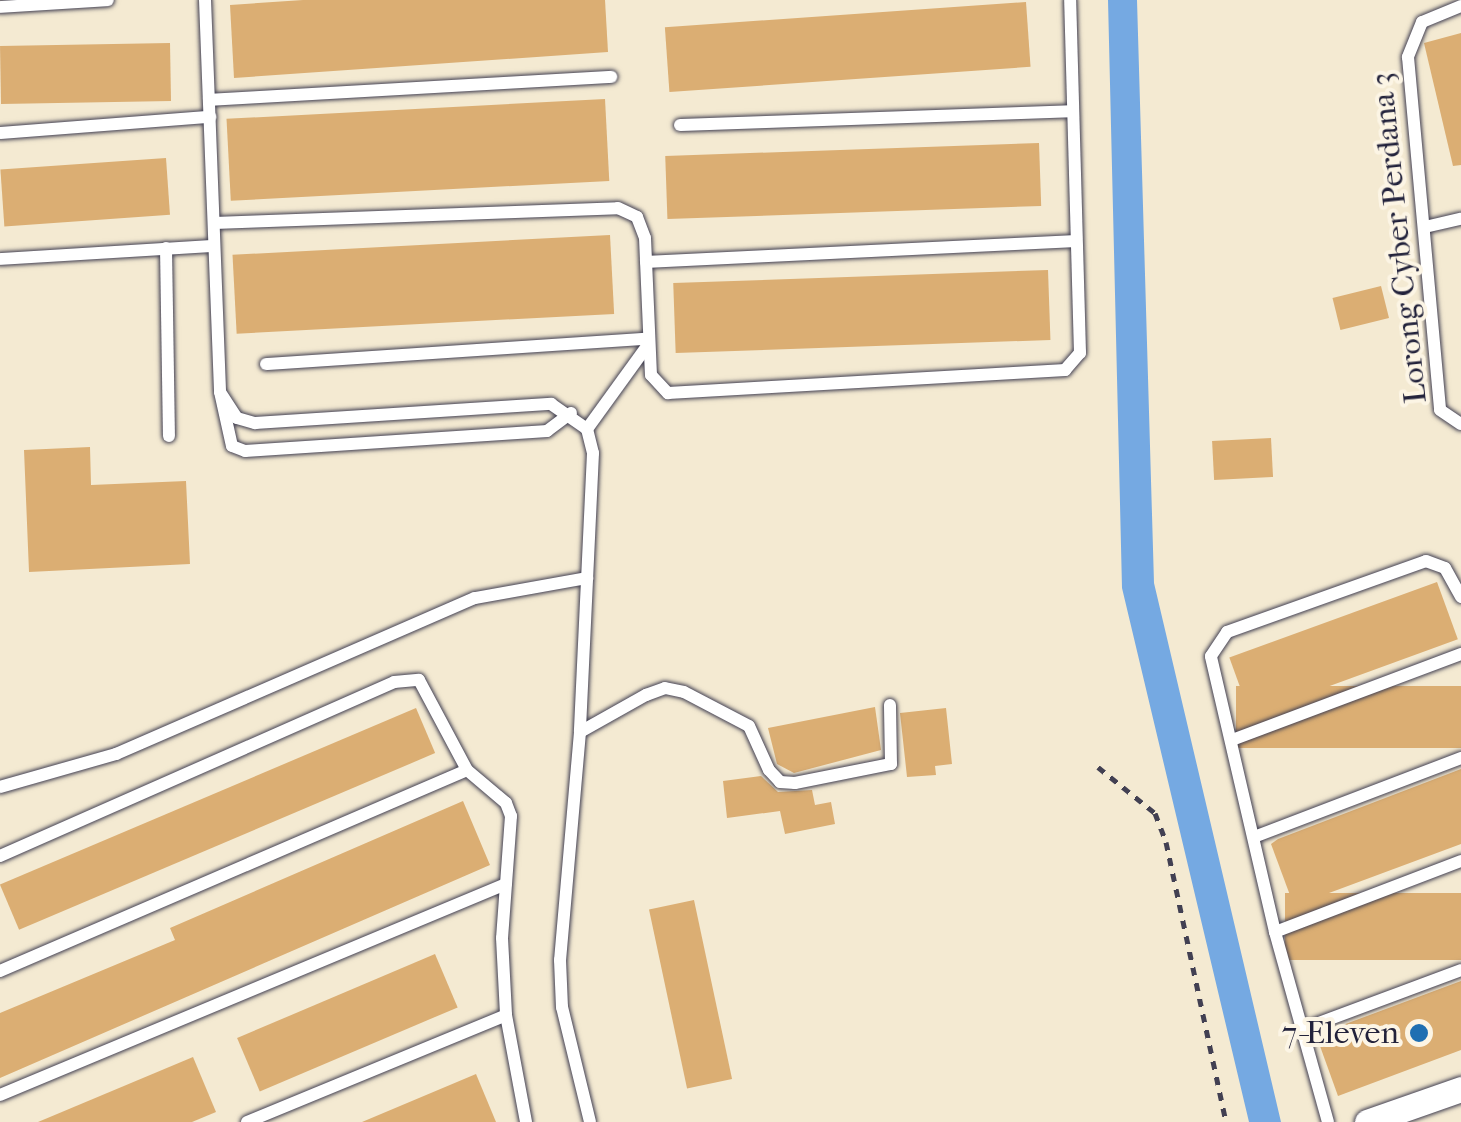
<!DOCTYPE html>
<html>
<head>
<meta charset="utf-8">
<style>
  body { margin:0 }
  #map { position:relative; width:1461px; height:1122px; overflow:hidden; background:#f4ead2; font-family:"IM FELL French Canon",serif }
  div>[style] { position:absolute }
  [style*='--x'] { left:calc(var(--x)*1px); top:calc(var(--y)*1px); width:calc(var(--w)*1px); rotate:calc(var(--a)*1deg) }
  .water>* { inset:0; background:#75a9e2 }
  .building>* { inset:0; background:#dbae73; transform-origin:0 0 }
  .path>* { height:5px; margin-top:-2.5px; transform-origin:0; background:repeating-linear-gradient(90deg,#424052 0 8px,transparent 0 16px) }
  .roads { filter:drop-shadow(0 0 2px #424052) drop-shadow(0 0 2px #424052) }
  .lane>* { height:12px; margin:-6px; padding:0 6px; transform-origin:6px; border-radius:6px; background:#fff }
  .street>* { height:25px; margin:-12.5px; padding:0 12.5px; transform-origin:12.5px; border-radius:12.5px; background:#fff }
  .dots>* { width:28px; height:28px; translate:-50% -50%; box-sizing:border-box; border:5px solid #fcf5e5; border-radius:50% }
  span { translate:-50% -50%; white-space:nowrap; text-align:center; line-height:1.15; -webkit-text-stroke:8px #fcf5e5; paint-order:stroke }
  .street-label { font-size:32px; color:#22223b }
  .poi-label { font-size:32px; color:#22223b }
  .right { translate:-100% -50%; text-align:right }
</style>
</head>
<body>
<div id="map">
  <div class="water">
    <i style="clip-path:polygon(1108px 0,1137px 0,1154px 583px,1281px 1122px,1249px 1122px,1122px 588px)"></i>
  </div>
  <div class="building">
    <i style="clip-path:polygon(303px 0,605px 0,608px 52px,234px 78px,230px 5px)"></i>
    <i style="left:1026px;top:2px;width:65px;height:362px;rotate:86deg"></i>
    <i style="clip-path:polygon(1461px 33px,1461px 165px,1453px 166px,1424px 43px)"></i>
    <i style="left:170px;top:43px;width:58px;height:170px;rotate:89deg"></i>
    <i style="left:605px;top:99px;width:82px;height:379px;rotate:87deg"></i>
    <i style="left:1039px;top:143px;width:63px;height:374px;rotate:88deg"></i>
    <i style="left:166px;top:158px;width:57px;height:166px;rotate:86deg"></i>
    <i style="left:610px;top:235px;width:79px;height:378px;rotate:87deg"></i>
    <i style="left:1048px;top:270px;width:70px;height:375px;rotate:88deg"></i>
    <i style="left:1381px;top:286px;width:33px;height:50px;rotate:76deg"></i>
    <i style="left:1271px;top:438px;width:39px;height:59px;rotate:87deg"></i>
    <i style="clip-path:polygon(90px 447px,91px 485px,186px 481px,190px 564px,29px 572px,24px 450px)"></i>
    <i style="left:1437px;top:582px;width:61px;height:221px;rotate:70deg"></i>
    <i style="left:1461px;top:686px;width:62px;height:225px;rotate:90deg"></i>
    <i style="clip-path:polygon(875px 707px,881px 750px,794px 773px,777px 764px,768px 728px)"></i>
    <i style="left:416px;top:708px;width:49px;height:452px;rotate:67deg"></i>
    <i style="clip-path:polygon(946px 708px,952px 764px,935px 766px,936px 775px,907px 777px,900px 713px)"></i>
    <i style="clip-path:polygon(1461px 769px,1461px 844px,1294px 906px,1271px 844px,1278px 839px)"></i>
    <i style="clip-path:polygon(761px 776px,778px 792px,812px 790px,815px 805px,831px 802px,835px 824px,785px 834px,780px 811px,727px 818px,723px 781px)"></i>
    <i style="clip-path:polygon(463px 801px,490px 865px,0 1078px,0 1013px,175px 940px,170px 928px)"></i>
    <i style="left:1461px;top:893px;width:67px;height:176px;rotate:90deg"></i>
    <i style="left:694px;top:900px;width:183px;height:46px;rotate:78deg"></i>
    <i style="left:435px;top:954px;width:58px;height:215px;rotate:67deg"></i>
    <i style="clip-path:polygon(1461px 981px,1461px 1050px,1338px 1096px,1316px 1035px)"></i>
    <i style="clip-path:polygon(193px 1057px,216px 1112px,192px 1122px,38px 1122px)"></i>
    <i style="clip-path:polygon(476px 1074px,496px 1122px,362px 1122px)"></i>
  </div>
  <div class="path">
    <i style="--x:1098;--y:767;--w:73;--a:38.9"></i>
    <i style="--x:1155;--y:813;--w:31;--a:69"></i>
    <i style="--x:1166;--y:842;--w:286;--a:77.9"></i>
  </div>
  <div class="roads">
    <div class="lane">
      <i style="--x:205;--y:0;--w:392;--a:87.8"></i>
      <i style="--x:220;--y:392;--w:55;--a:77.5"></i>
      <i style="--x:232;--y:446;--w:14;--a:21"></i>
      <i style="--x:245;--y:451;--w:303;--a:-3.8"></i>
      <i style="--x:547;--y:431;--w:30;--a:-37"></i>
      <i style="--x:1461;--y:6;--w:42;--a:157.7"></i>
      <i style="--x:1422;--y:22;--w:38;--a:112"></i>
      <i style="--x:1408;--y:57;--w:354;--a:84.8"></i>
      <i style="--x:1440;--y:410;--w:25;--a:34"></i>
      <i style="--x:0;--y:7;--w:108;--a:-3.7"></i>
      <i style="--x:209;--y:100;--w:403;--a:-3.3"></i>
      <i style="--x:680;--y:125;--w:392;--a:-2"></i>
      <i style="--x:0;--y:133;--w:211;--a:-4.4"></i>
      <i style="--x:214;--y:223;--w:404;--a:-2.1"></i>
      <i style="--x:618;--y:208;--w:21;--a:25"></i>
      <i style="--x:637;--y:217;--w:22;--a:69"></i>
      <i style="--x:645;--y:238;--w:137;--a:87.5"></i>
      <i style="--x:651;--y:375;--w:25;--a:47"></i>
      <i style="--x:668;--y:393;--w:398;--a:-3.3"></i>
      <i style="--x:1065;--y:370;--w:23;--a:-49"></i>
      <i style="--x:1080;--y:353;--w:353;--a:-91.6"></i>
      <i style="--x:1425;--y:227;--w:37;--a:-13"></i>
      <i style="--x:166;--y:248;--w:188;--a:89.1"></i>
      <i style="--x:0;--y:259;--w:214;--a:-3.5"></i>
      <i style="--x:646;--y:262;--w:430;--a:-2.8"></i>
      <i style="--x:266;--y:364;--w:382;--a:-3.8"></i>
      <i style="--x:220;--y:392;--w:31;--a:57"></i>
      <i style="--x:237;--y:418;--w:19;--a:16"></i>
      <i style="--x:255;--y:423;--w:297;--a:-3.7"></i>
      <i style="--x:551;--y:404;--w:44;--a:34.8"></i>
      <i style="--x:587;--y:429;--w:25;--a:76"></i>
      <i style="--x:593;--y:453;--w:279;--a:92.7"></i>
      <i style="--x:580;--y:732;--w:229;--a:95"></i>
      <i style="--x:560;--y:960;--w:47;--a:87.6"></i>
      <i style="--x:562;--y:1007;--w:118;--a:76.3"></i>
      <i style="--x:587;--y:429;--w:102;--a:-54.1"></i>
      <i style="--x:580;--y:732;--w:76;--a:-29.3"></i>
      <i style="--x:646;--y:695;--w:20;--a:-20"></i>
      <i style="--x:665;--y:688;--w:19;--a:12"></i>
      <i style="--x:684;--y:692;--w:73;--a:27.6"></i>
      <i style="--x:749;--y:726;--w:48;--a:65.6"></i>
      <i style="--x:769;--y:770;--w:16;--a:47"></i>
      <i style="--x:780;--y:782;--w:15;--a:4"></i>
      <i style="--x:795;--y:783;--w:98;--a:-11.2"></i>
      <i style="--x:891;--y:764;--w:59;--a:-91"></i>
      <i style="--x:1232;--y:740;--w:245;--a:-20.6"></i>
      <i style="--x:0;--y:787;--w:121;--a:-15.9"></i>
      <i style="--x:116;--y:754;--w:391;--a:-23.5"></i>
      <i style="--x:475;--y:598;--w:114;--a:-10.1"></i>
      <i style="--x:1254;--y:837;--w:222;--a:-20.9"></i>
      <i style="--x:0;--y:856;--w:431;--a:-23.8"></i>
      <i style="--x:394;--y:682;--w:25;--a:-5"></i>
      <i style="--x:419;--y:680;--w:102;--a:61.9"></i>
      <i style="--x:467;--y:770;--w:51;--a:40.2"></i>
      <i style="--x:506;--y:803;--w:14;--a:69"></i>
      <i style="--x:511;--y:816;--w:122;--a:94.2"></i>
      <i style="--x:502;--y:938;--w:77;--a:87"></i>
      <i style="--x:506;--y:1015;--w:109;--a:79.4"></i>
      <i style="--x:1275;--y:932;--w:199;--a:-20.9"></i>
      <i style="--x:0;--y:971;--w:508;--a:-23.29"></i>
      <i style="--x:1300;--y:1030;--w:172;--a:-20.4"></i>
      <i style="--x:0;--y:1095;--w:548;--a:-22.64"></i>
      <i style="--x:247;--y:1122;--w:280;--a:-22.4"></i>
      <i style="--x:1328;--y:1122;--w:197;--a:-105.6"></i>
      <i style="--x:1275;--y:932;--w:283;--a:-103.1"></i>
      <i style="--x:1211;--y:656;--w:29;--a:-56"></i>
      <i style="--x:1227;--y:632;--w:211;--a:-19.6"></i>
      <i style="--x:1426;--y:561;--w:20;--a:20"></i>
      <i style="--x:1445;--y:568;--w:33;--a:61"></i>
    </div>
    <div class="street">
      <i style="--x:1367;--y:1122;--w:100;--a:-19.3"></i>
    </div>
  </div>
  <div class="dots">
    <i style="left:1419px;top:1033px;background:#1f6fb2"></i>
  </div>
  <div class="street-label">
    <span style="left:1399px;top:238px;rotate:-96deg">Lorong Cyber Perdana 3</span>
  </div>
  <div class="poi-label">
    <span class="right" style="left:1399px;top:1033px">7-Eleven</span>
  </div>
</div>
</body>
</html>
